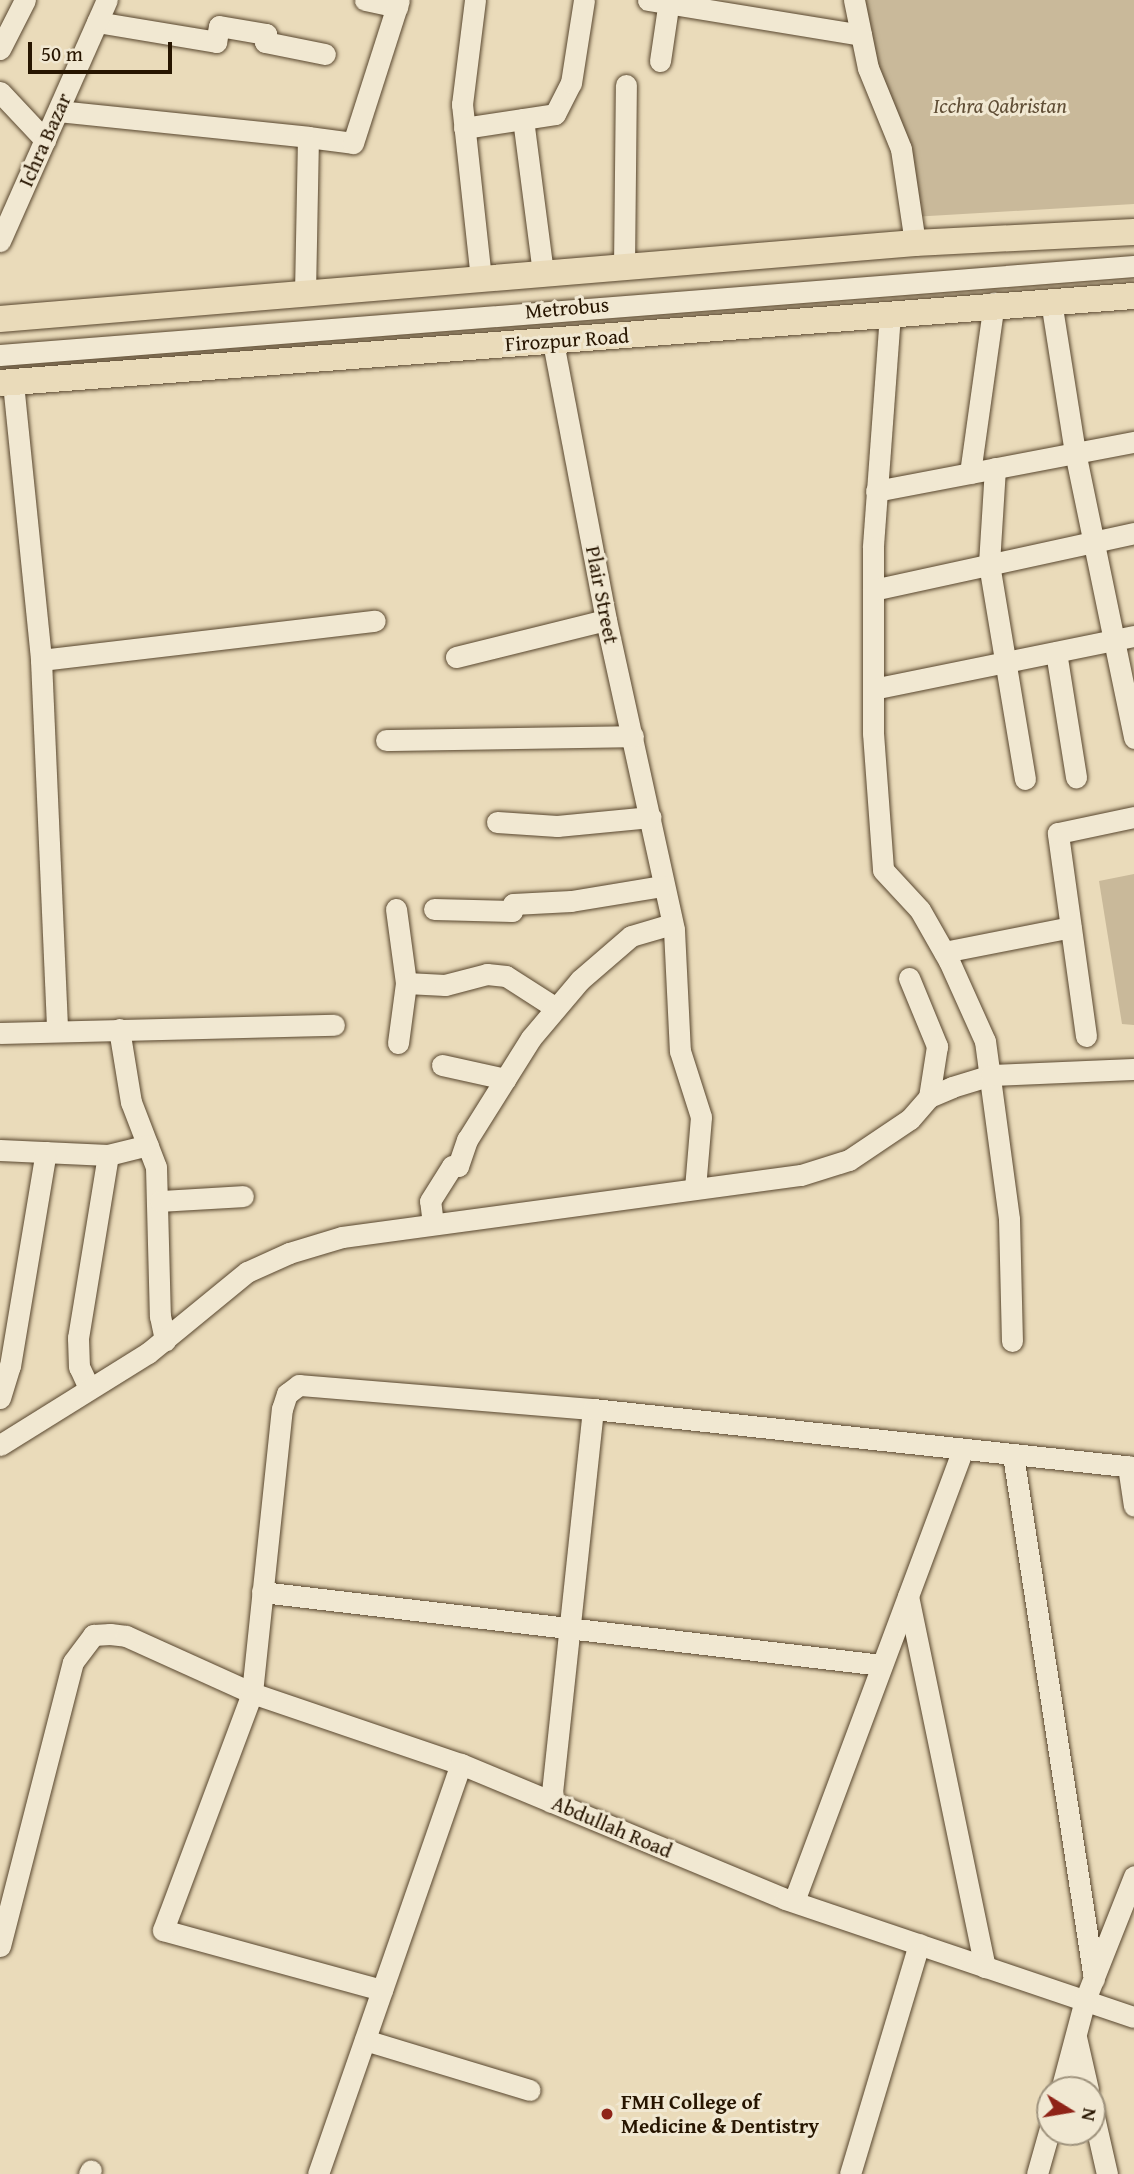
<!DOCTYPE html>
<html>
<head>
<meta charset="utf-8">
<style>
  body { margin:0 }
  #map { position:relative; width:1134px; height:2174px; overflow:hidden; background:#eadbba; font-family:"Gentium Book Plus",serif }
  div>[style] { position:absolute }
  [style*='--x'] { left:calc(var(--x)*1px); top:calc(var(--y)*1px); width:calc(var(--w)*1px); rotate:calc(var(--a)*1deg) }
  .green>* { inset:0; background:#c9b99a }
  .roads { filter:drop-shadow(0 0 2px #58462e) drop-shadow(0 0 2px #58462e) }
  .minor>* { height:21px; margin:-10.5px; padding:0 10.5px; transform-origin:10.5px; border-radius:10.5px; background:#f1e8d2 }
  .major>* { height:26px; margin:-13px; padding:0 13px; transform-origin:13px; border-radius:13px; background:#eadbba }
  .dots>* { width:19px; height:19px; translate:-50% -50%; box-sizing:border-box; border:4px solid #f1e8d2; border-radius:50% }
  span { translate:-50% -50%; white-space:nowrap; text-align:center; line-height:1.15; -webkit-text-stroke:6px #f1e8d2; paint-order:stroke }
  .park-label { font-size:21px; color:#604e36; font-style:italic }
  .street-label { font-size:21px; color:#271500 }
  .poi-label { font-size:21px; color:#271500; font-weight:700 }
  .left { translate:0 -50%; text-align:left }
  .north { position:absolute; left:1036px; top:2076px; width:70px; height:70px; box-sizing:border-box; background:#f1e8d2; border:2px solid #a0947e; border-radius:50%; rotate:101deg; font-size:19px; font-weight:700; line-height:28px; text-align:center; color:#271500 }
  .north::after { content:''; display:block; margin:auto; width:24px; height:32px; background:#8f2418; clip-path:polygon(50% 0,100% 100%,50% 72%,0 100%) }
  .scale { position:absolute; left:28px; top:42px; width:144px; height:32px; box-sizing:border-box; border:4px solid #271500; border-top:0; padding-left:9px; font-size:21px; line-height:24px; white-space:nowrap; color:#271500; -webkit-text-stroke:5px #f1e8d2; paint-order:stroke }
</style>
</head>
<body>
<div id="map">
  <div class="green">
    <i style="clip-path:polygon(854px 0,1134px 0,1134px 204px,912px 217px)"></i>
    <i style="clip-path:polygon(1134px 874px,1134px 1025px,1122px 1024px,1099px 881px)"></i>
  </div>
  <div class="roads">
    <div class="minor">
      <i style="--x:365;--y:0;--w:33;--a:12"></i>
      <i style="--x:475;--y:0;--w:105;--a:97.1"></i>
      <i style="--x:462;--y:104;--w:176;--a:83.8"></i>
      <i style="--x:648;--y:0;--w:216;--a:9.3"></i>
      <i style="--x:854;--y:0;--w:69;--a:78.4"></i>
      <i style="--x:868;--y:68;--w:87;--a:67.8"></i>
      <i style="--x:901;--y:149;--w:95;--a:81.5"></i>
      <i style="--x:97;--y:22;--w:121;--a:9.5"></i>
      <i style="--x:216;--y:42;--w:16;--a:-79"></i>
      <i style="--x:219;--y:26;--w:48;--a:9.7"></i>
      <i style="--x:266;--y:34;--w:8;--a:97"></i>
      <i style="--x:265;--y:42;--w:61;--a:11.3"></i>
      <i style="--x:0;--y:49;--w:55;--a:-63"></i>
      <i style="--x:660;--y:61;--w:62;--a:-81.6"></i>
      <i style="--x:0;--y:92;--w:66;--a:46.8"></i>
      <i style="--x:58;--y:111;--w:251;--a:5.9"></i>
      <i style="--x:308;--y:137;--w:158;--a:91.1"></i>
      <i style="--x:523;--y:119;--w:156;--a:82.6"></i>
      <i style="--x:464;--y:128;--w:92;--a:-8.7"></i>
      <i style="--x:555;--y:114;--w:35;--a:-63"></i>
      <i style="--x:571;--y:83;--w:84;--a:-81.1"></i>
      <i style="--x:308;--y:137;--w:45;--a:7.6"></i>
      <i style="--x:353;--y:143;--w:150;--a:-72.2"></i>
      <i style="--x:0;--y:241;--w:264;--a:-66.1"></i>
      <i style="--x:624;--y:267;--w:182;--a:-89.4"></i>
      <i style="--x:1051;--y:301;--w:153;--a:81"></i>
      <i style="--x:1075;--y:452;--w:292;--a:78.3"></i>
      <i style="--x:890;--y:314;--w:234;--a:94.2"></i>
      <i style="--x:873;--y:547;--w:186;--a:90"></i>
      <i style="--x:873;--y:733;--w:137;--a:85.8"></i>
      <i style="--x:883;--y:870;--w:54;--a:47.2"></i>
      <i style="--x:920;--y:910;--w:59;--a:60.4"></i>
      <i style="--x:949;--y:961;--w:88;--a:65.8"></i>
      <i style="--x:985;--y:1041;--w:180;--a:82.3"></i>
      <i style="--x:1009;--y:1219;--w:122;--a:88.6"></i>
      <i style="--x:553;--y:342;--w:283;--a:79.2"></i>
      <i style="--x:606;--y:620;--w:317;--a:77.6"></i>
      <i style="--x:674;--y:930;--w:121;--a:87.2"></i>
      <i style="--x:680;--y:1051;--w:69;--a:72.3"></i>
      <i style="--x:701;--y:1117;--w:71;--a:94.8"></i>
      <i style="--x:0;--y:355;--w:1137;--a:-4.49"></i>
      <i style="--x:13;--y:383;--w:278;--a:84.2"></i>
      <i style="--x:41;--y:660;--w:371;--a:87.5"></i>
      <i style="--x:995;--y:468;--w:96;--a:93.6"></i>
      <i style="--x:989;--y:564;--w:218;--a:80.5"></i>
      <i style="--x:970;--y:473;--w:172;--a:-82"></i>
      <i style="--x:876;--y:491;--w:263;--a:-10.8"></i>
      <i style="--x:873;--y:590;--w:267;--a:-12.3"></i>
      <i style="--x:1056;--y:652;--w:127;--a:80.9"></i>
      <i style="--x:456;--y:657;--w:154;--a:-13.9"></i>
      <i style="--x:41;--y:660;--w:336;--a:-6.7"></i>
      <i style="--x:873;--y:689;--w:266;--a:-11.5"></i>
      <i style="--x:386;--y:740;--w:247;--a:-0.9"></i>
      <i style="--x:497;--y:822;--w:60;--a:3.8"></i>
      <i style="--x:557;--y:826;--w:94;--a:-5.5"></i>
      <i style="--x:396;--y:909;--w:75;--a:82.3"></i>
      <i style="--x:434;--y:909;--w:78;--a:1.5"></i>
      <i style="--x:512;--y:911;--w:7;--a:-82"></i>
      <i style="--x:513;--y:904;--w:58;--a:-3"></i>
      <i style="--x:571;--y:901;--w:93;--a:-9.3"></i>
      <i style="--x:944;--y:952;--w:129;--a:-11.1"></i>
      <i style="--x:909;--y:978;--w:74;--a:67.6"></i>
      <i style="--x:937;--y:1046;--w:52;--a:98.9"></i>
      <i style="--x:119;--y:1029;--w:74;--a:80.7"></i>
      <i style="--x:131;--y:1102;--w:70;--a:69"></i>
      <i style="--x:156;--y:1167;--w:149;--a:88.5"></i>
      <i style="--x:160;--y:1316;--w:25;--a:78"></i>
      <i style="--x:0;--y:1033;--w:334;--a:-1.4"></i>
      <i style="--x:1086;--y:1036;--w:205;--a:-97.9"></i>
      <i style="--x:1058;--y:833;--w:78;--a:-11.9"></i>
      <i style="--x:398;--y:1043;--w:61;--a:-82.4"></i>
      <i style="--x:406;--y:983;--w:39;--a:3"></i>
      <i style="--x:445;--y:985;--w:43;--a:-14.7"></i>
      <i style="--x:487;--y:974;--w:19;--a:6"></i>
      <i style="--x:506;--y:976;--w:59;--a:32.6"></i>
      <i style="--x:442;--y:1065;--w:65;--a:12.5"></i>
      <i style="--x:0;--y:1150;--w:108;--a:2.7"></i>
      <i style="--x:108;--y:1155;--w:41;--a:-14"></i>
      <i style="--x:160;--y:1201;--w:83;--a:-3.4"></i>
      <i style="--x:433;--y:1224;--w:23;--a:-97"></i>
      <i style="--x:430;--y:1201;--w:41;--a:-57.8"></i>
      <i style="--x:452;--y:1166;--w:6;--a:0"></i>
      <i style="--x:458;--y:1166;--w:28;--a:-71"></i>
      <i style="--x:467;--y:1140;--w:120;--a:-57.9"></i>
      <i style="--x:531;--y:1038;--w:76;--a:-49.8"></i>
      <i style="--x:580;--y:980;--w:67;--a:-40.8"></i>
      <i style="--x:631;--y:936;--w:43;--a:-16.3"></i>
      <i style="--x:89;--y:1388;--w:23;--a:-115"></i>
      <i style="--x:79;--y:1367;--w:29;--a:-92"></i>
      <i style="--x:78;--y:1338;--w:185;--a:-80.7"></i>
      <i style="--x:0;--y:1398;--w:34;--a:-73"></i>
      <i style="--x:10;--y:1366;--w:217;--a:-80.5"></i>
      <i style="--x:0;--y:1445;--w:174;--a:-31.9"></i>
      <i style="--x:148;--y:1353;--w:128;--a:-39.3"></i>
      <i style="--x:247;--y:1272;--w:46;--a:-24.3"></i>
      <i style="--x:289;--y:1253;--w:55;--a:-16.8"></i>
      <i style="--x:342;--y:1237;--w:463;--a:-7.7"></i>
      <i style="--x:801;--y:1175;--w:50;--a:-17.4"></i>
      <i style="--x:849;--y:1160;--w:73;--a:-33.9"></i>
      <i style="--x:910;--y:1119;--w:29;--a:-49"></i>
      <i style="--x:929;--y:1097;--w:25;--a:-23"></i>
      <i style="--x:952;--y:1087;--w:41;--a:-17.1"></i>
      <i style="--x:991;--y:1075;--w:143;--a:-2.4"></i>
      <i style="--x:1013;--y:1455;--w:530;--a:81.21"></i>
      <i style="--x:1128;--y:1466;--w:40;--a:81.5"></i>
      <i style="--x:262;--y:1592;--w:624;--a:6.72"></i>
      <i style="--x:908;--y:1596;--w:379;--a:78.3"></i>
      <i style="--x:551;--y:1802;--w:395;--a:-83.9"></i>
      <i style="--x:794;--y:1901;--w:480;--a:-69.5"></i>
      <i style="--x:0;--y:1946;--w:293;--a:-75.6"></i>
      <i style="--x:73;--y:1662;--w:34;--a:-53"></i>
      <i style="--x:93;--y:1635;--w:17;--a:-3"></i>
      <i style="--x:110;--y:1634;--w:16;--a:7"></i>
      <i style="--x:126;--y:1636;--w:138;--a:24.3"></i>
      <i style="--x:252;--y:1693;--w:221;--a:18.8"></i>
      <i style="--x:461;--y:1764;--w:351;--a:22.6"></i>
      <i style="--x:785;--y:1899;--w:368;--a:18.7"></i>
      <i style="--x:382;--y:1990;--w:227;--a:-164.7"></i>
      <i style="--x:163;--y:1930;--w:253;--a:-69.4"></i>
      <i style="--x:252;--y:1693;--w:286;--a:-84"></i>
      <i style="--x:282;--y:1409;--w:16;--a:-72"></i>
      <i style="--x:287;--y:1394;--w:15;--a:-37"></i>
      <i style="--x:299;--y:1385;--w:295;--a:4.7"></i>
      <i style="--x:593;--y:1409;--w:544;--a:6.12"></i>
      <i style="--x:1076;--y:2037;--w:54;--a:77.2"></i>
      <i style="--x:365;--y:2040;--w:172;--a:16.9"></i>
      <i style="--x:1061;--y:2090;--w:93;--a:-75.1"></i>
      <i style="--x:1085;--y:2000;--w:133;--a:-68.4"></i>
      <i style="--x:1092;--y:2108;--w:68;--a:77.2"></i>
      <i style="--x:89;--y:2174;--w:4;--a:-63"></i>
      <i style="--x:318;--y:2174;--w:434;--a:-70.8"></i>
      <i style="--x:850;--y:2174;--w:240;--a:-73.3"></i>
      <i style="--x:1037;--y:2174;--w:48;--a:-74.2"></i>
    </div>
    <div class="major">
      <i style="--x:0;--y:319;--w:918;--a:-4.75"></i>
      <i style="--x:915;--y:243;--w:219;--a:-2.9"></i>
      <i style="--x:0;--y:383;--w:1137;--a:-4.39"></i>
    </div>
  </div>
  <div class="dots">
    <i style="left:607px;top:2114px;background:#8f2418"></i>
  </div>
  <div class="park-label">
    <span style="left:1000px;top:106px">Icchra Qabristan</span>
  </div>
  <div class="street-label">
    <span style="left:45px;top:140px;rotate:-66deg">Ichra Bazar</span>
    <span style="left:567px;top:308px;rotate:-5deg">Metrobus</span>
    <span style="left:567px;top:340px;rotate:-4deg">Firozpur Road</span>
    <span style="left:602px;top:595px;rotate:79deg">Plair Street</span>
    <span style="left:612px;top:1827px;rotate:23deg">Abdullah Road</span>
  </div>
  <div class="poi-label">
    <span class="left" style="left:621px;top:2114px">FMH College of<br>Medicine &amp; Dentistry</span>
  </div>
  <div class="north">N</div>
  <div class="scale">50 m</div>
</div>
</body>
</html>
